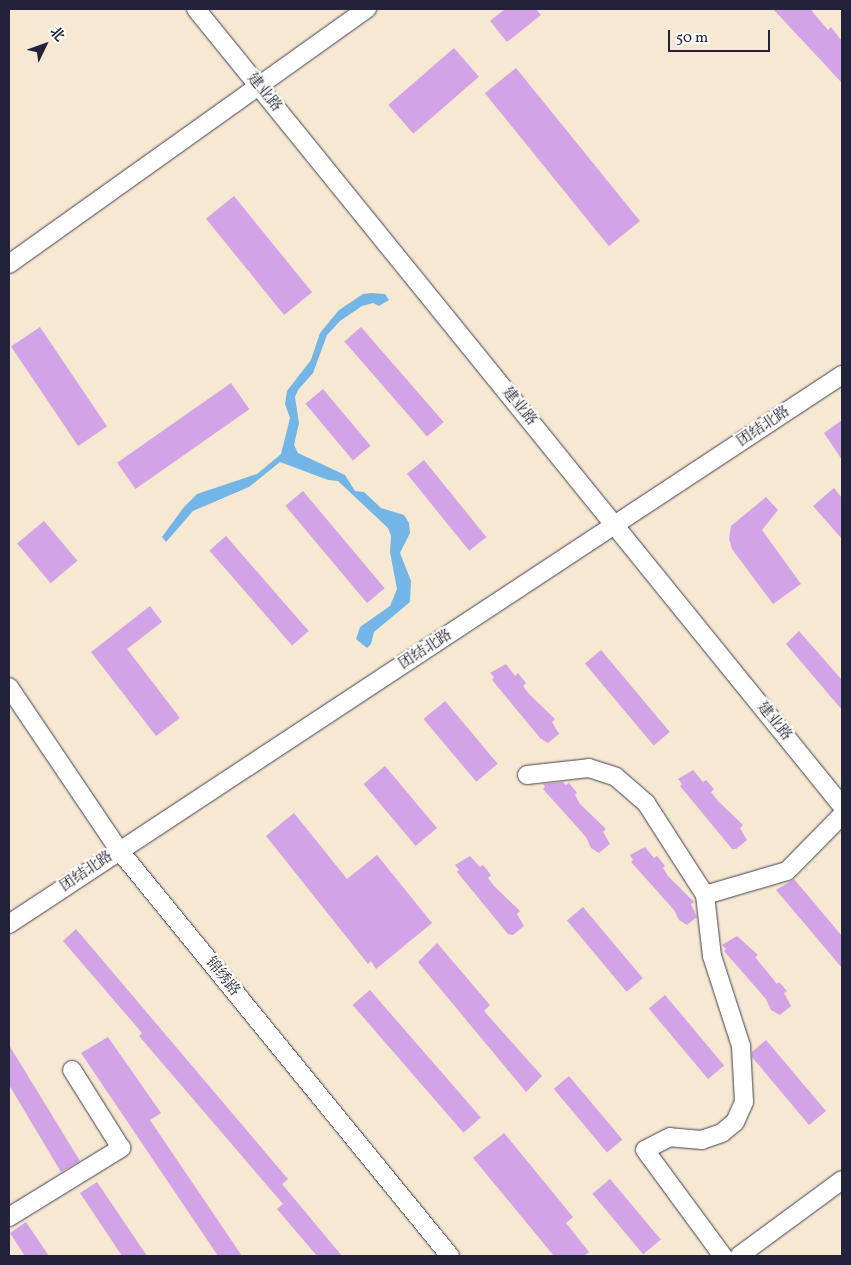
<!DOCTYPE html>
<html>
<head>
<meta charset="utf-8">
<style>
  body { margin:0 }
  #map { position:relative; width:851px; height:1265px; overflow:hidden; background:#f7e8d2; font-family:Vollkorn,"Noto Serif SC",serif }
  div>[style] { position:absolute }
  [style*='--x'] { left:calc(var(--x)*1px); top:calc(var(--y)*1px); width:calc(var(--w)*1px); rotate:calc(var(--a)*1deg) }
  .water>* { inset:0; background:#74b5e8 }
  .building>* { inset:0; background:#d3a3e7; transform-origin:0 0 }
  .roads { filter:drop-shadow(0 0 1px #424052) drop-shadow(0 0 1px #424052) }
  .minor>* { height:18px; margin:-9px; padding:0 9px; transform-origin:9px; border-radius:9px; background:#fff }
  span { translate:-50% -50%; white-space:nowrap; text-align:center; line-height:1.15; -webkit-text-stroke:4.5px #fdfcf7; paint-order:stroke }
  .street-label { font-size:15px; color:#22223b }
  .frame { position:absolute; inset:0; border:10px solid #22223b; pointer-events:none }
  .north { position:absolute; left:20px; top:20px; width:50px; height:50px; -webkit-text-stroke:4px #fdfcf7; paint-order:stroke; rotate:48deg; font-size:14px; font-weight:700; line-height:20px; text-align:center; color:#22223b }
  .north::after { content:''; display:block; margin:auto; width:18px; height:22px; background:#22223b; clip-path:polygon(50% 0,100% 100%,50% 72%,0 100%) }
  .scale { position:absolute; left:668px; top:30px; width:102px; height:22px; box-sizing:border-box; border:2px solid #22223b; border-top:0; padding-left:6px; font-size:15px; line-height:18px; white-space:nowrap; color:#22223b; -webkit-text-stroke:4px #fdfcf7; paint-order:stroke }
</style>
</head>
<body>
<div id="map">
  <div class="water">
    <i style="clip-path:polygon(372px 293px,385px 294px,389px 300px,379px 306px,373px 303px,362px 306px,340px 321px,327px 335px,313px 373px,298px 390px,295px 397px,299px 423px,294px 445px,298px 453px,345px 475px,355px 491px,364px 492px,381px 508px,404px 515px,409px 523px,410px 533px,400px 553px,411px 581px,410px 602px,374px 632px,371px 644px,367px 648px,356px 639px,360px 627px,390px 606px,397px 589px,390px 552px,391px 536px,388px 528px,338px 481px,328px 480px,280px 462px,249px 487px,193px 511px,166px 542px,162px 537px,184px 507px,197px 494px,257px 474px,281px 454px,290px 418px,285px 404px,287px 391px,311px 360px,320px 333px,339px 310px,363px 294px)"></i>
  </div>
  <div class="building">
    <i style="clip-path:polygon(505px 9px,536px 9px,541px 15px,507px 42px,490px 21px)"></i>
    <i style="clip-path:polygon(773px 9px,810px 9px,828px 30px,831px 27px,842px 41px,842px 83px)"></i>
    <i style="left:454px;top:48px;width:38px;height:87px;rotate:49deg"></i>
    <i style="left:516px;top:68px;width:197px;height:40px;rotate:51deg"></i>
    <i style="left:234px;top:196px;width:124px;height:36px;rotate:51deg"></i>
    <i style="left:40px;top:327px;width:120px;height:35px;rotate:56deg"></i>
    <i style="left:361px;top:327px;width:126px;height:22px;rotate:49deg"></i>
    <i style="left:231px;top:383px;width:32px;height:139px;rotate:55deg"></i>
    <i style="left:323px;top:389px;width:74px;height:23px;rotate:50deg"></i>
    <i style="clip-path:polygon(842px 420px,842px 460px,824px 433px)"></i>
    <i style="left:424px;top:460px;width:99px;height:22px;rotate:51deg"></i>
    <i style="clip-path:polygon(834px 488px,842px 498px,842px 539px,813px 506px)"></i>
    <i style="left:303px;top:491px;width:127px;height:23px;rotate:50deg"></i>
    <i style="clip-path:polygon(766px 497px,778px 510px,762px 530px,801px 584px,773px 604px,732px 549px,729px 539px,731px 526px)"></i>
    <i style="left:44px;top:521px;width:52px;height:35px;rotate:50deg"></i>
    <i style="left:226px;top:536px;width:126px;height:22px;rotate:49deg"></i>
    <i style="clip-path:polygon(150px 606px,162px 622px,127px 649px,180px 718px,156px 736px,91px 652px)"></i>
    <i style="clip-path:polygon(799px 631px,842px 680px,842px 710px,786px 644px)"></i>
    <i style="left:601px;top:650px;width:107px;height:21px;rotate:50deg"></i>
    <i style="clip-path:polygon(506px 664px,515px 676px,518px 673px,526px 683px,523px 686px,529px 694px,555px 719px,552px 722px,559px 734px,548px 743px,540px 738px,492px 680px,494px 677px,490px 673px)"></i>
    <i style="left:445px;top:701px;width:82px;height:28px;rotate:50deg"></i>
    <i style="left:385px;top:766px;width:81px;height:28px;rotate:50deg"></i>
    <i style="clip-path:polygon(693px 770px,703px 782px,706px 780px,714px 789px,711px 792px,717px 800px,743px 825px,740px 828px,747px 840px,736px 849px,732px 849px,680px 786px,682px 784px,678px 779px)"></i>
    <i style="clip-path:polygon(563px 782px,566px 785px,569px 783px,577px 793px,575px 795px,580px 804px,606px 829px,603px 832px,610px 844px,599px 853px,591px 848px,586px 837px,543px 789px,545px 787px,543px 784px)"></i>
    <i style="clip-path:polygon(294px 813px,347px 879px,377px 855px,432px 923px,376px 969px,371px 961px,368px 964px,266px 836px)"></i>
    <i style="clip-path:polygon(645px 847px,654px 858px,657px 856px,665px 866px,663px 868px,668px 876px,694px 902px,691px 904px,697px 917px,687px 925px,679px 920px,674px 910px,631px 862px,633px 860px,630px 855px)"></i>
    <i style="clip-path:polygon(470px 856px,480px 867px,483px 865px,491px 875px,488px 878px,494px 886px,520px 911px,517px 914px,524px 926px,513px 935px,508px 934px,457px 872px,459px 870px,455px 865px)"></i>
    <i style="clip-path:polygon(794px 879px,842px 936px,842px 968px,776px 890px)"></i>
    <i style="left:583px;top:907px;width:93px;height:21px;rotate:50deg"></i>
    <i style="clip-path:polygon(76px 929px,288px 1179px,282px 1184px,342px 1256px,317px 1256px,277px 1209px,283px 1204px,139px 1036px,142px 1033px,63px 941px)"></i>
    <i style="clip-path:polygon(737px 936px,758px 955px,755px 957px,777px 984px,779px 982px,787px 991px,784px 993px,791px 1006px,780px 1015px,771px 1010px,766px 999px,724px 951px,726px 949px,722px 945px)"></i>
    <i style="clip-path:polygon(437px 943px,490px 1005px,484px 1011px,542px 1076px,526px 1092px,418px 962px)"></i>
    <i style="left:370px;top:990px;width:169px;height:23px;rotate:49deg"></i>
    <i style="left:665px;top:995px;width:92px;height:21px;rotate:50deg"></i>
    <i style="clip-path:polygon(108px 1037px,161px 1113px,150px 1120px,242px 1256px,218px 1256px,81px 1053px)"></i>
    <i style="clip-path:polygon(766px 1040px,826px 1111px,809px 1125px,752px 1057px,752px 1052px)"></i>
    <i style="clip-path:polygon(9px 1045px,80px 1161px,61px 1172px,9px 1085px)"></i>
    <i style="left:569px;top:1076px;width:83px;height:20px;rotate:50deg"></i>
    <i style="clip-path:polygon(504px 1133px,573px 1217px,566px 1223px,589px 1252px,584px 1256px,554px 1256px,473px 1158px)"></i>
    <i style="left:610px;top:1179px;width:79px;height:23px;rotate:50deg"></i>
    <i style="clip-path:polygon(97px 1182px,147px 1256px,122px 1256px,80px 1193px)"></i>
    <i style="clip-path:polygon(26px 1222px,49px 1256px,25px 1256px,10px 1233px)"></i>
  </div>
  <div class="roads">
    <div class="minor">
      <i style="--x:196;--y:9;--w:1026;--a:50.97"></i>
      <i style="--x:9;--y:264;--w:440;--a:-35.5"></i>
      <i style="--x:9;--y:687;--w:197;--a:56"></i>
      <i style="--x:119;--y:850;--w:524;--a:50.81"></i>
      <i style="--x:527;--y:775;--w:62;--a:-6.4"></i>
      <i style="--x:589;--y:768;--w:28;--a:18"></i>
      <i style="--x:616;--y:777;--w:40;--a:41"></i>
      <i style="--x:646;--y:803;--w:109;--a:57.3"></i>
      <i style="--x:705;--y:895;--w:61;--a:83.5"></i>
      <i style="--x:712;--y:956;--w:95;--a:72.1"></i>
      <i style="--x:741;--y:1046;--w:56;--a:86.9"></i>
      <i style="--x:744;--y:1102;--w:22;--a:114"></i>
      <i style="--x:735;--y:1122;--w:17;--a:140"></i>
      <i style="--x:722;--y:1133;--w:21;--a:161"></i>
      <i style="--x:702;--y:1140;--w:32;--a:-175"></i>
      <i style="--x:670;--y:1137;--w:28;--a:153"></i>
      <i style="--x:645;--y:1150;--w:132;--a:53.7"></i>
      <i style="--x:705;--y:895;--w:85;--a:-16.3"></i>
      <i style="--x:787;--y:871;--w:78;--a:-45.5"></i>
      <i style="--x:9;--y:924;--w:998;--a:-33.39"></i>
      <i style="--x:9;--y:1217;--w:132;--a:-31.6"></i>
      <i style="--x:121;--y:1148;--w:92;--a:-122.1"></i>
      <i style="--x:739;--y:1256;--w:128;--a:-36.4"></i>
    </div>
  </div>
  <div class="street-label">
    <span style="left:264px;top:93px;rotate:51deg">建业路</span>
    <span style="left:519px;top:407px;rotate:51deg">建业路</span>
    <span style="left:764px;top:427px;rotate:-34deg">团结北路</span>
    <span style="left:426px;top:650px;rotate:-33deg">团结北路</span>
    <span style="left:774px;top:722px;rotate:51deg">建业路</span>
    <span style="left:87px;top:872px;rotate:-34deg">团结北路</span>
    <span style="left:222px;top:977px;rotate:51deg">锦绣路</span>
  </div>
  <div class="frame"></div>
  <div class="north">北</div>
  <div class="scale">50 m</div>
</div>
</body>
</html>
